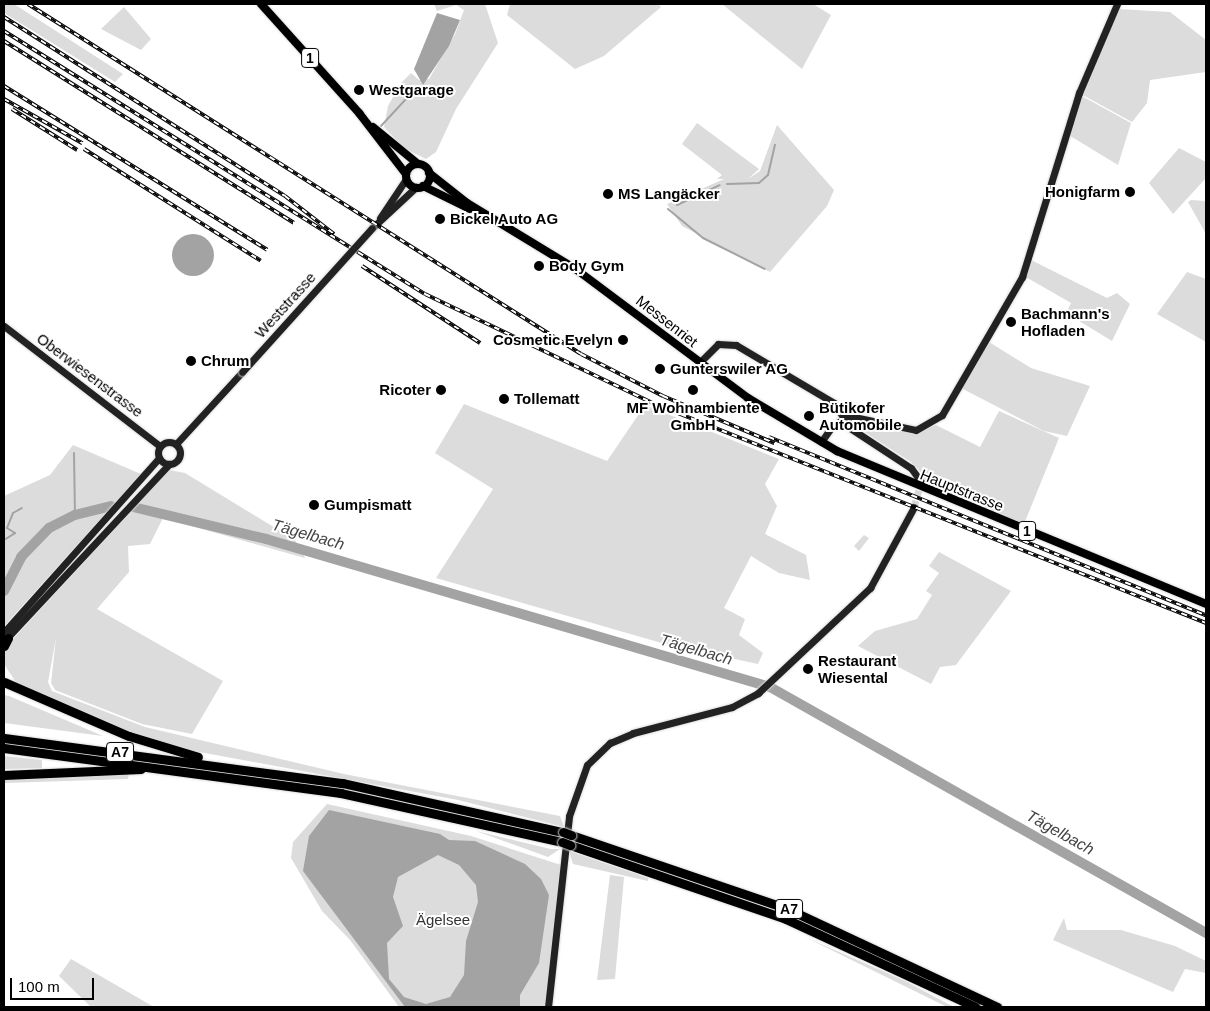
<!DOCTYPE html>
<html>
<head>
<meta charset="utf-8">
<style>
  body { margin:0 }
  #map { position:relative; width:1210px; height:1011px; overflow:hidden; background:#fff; font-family:Helvetica,sans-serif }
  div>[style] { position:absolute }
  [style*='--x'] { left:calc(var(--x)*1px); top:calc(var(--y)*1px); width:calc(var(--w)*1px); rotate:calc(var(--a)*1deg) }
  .green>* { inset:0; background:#dcdcdc }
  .water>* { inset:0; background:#a3a3a3 }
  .round { border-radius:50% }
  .stream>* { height:2px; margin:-1px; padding:0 1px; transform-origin:1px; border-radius:1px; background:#a3a3a3 }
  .river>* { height:10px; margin:-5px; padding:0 5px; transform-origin:5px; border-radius:5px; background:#a3a3a3 }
  .secondary-tunnel>* { height:7px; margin-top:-3.5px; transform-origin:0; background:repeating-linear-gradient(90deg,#d9d9d9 0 7px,transparent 0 10.5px) }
  .roads { filter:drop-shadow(0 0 1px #dbdbdb) drop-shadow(0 0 1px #dbdbdb) }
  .secondary>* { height:7px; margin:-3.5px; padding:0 3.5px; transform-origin:3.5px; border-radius:3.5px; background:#222 }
  .secondary>.ring { margin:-3.5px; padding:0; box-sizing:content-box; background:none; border:7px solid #222; border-radius:50% }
  .primary>* { height:8px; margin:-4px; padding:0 4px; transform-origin:4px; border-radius:4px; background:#000 }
  .primary>.ring { margin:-4px; padding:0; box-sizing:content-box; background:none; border:8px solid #000; border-radius:50% }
  .highway>* { height:9px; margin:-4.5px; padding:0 4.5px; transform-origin:4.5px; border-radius:4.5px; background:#000 }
  .rail>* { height:4px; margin-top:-2px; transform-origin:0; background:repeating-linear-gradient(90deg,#fff 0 5.5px,#000 0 11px); box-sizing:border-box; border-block:1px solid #000 }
  .bridges { filter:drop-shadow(0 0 1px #dbdbdb) drop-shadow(0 0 1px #dbdbdb) }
  .secondary-bridge>* { height:7px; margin:-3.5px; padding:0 3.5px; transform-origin:3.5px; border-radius:3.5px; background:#222 }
  .highway-bridge>* { height:9px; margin:-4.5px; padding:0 4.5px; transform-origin:4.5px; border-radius:4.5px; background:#000 }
  .dots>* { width:14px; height:14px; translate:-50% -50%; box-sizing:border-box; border:2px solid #fff; border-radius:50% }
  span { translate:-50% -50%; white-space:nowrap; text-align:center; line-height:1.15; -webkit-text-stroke:4px #fff; paint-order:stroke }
  .shield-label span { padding:1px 4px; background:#fff; border:1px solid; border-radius:4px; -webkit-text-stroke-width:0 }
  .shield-label { font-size:14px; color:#000; font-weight:700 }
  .poi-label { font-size:15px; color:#000; font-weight:700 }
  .left { translate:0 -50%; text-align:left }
  .right { translate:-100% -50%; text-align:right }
  .street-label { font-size:15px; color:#000 }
  .park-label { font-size:15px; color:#333 }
  .water-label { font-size:16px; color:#444; font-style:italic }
  .frame { position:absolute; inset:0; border:5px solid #000; pointer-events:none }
  .scale { position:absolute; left:10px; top:978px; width:84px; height:22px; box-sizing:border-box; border:2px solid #000; border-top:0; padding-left:6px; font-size:15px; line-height:18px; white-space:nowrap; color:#000; -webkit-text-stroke:4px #fff; paint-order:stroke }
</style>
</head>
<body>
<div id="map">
  <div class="green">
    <i style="clip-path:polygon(4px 4px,14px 4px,123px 74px,115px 82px,4px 13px)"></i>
    <i style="clip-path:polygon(434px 4px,485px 4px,498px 43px,456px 109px,436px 152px,426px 159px,404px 148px,384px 127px,388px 106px,401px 83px,411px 73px,419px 80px,429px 79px,455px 34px,464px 10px,456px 5px,437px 11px)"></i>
    <i style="clip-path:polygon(510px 4px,658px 4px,661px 7px,604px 56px,575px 69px,507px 15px)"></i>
    <i style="clip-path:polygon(722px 4px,813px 4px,831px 15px,802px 69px)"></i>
    <i style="clip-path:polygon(124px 7px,151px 39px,141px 50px,101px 29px)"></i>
    <i style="clip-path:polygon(1118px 9px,1170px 12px,1206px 40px,1206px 72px,1150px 80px,1147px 103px,1132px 122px,1079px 93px)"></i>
    <i style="clip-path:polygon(1080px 95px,1131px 123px,1118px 165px,1067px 134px)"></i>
    <i style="clip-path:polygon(697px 123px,759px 169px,748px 179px,760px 171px,777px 125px,834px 190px,827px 206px,770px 272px,682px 226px,667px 204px,724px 179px,717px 179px,722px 175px,682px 144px)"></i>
    <i style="clip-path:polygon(1179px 148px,1206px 162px,1206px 178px,1173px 214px,1149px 183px)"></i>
    <i style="clip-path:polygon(1191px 200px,1206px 201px,1206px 234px,1188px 202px)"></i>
    <i style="clip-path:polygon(1031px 260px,1107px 298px,1117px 293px,1130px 304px,1112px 341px,1066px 313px,1071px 303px,1024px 276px)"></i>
    <i style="clip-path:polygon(1187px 272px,1206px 279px,1206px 342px,1157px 314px)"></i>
    <i style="clip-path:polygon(989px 342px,1031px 368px,1090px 386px,1067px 436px,1044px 431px,961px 388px)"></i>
    <i style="clip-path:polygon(464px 404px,607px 461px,645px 405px,779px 459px,765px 484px,777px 506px,765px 534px,806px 555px,810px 580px,779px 573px,751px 556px,724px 608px,745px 619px,739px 635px,763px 653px,758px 664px,665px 644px,436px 578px,493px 489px,435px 453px)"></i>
    <i style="clip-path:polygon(999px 411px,1059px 438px,1024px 524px,924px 484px,922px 473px,911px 462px,854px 425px,860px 418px,916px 433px,936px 425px,980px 447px)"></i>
    <i style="clip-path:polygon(73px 445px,141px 474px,4px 626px,4px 496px,50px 475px)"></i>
    <i style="clip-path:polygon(169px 470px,185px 473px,295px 540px,305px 558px,163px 518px,150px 544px,128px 546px,129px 572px,97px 609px,223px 681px,192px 734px,142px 724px,55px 690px,51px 683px,56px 638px,48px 682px,52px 691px,145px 727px,344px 774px,560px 816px,564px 827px,458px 800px,178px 748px,141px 737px,17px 684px,4px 664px,4px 649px)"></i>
    <i style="clip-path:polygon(864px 535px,869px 538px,859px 551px,854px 546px)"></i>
    <i style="clip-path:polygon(939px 552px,1011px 591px,956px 665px,940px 667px,931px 684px,858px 646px,875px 631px,917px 619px,932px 595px,926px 591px,939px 573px,929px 566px)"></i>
    <i style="clip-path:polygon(4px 695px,9px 696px,103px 736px,4px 723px)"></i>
    <i style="clip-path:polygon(4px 756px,42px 760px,42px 768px,4px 769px)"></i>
    <i style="clip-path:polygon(129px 773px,128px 779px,4px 783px,4px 778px)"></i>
    <i style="clip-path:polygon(327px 804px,471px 836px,561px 865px,545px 1007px,399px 1007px,350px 940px,322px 911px,291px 858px,293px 842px)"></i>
    <i style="clip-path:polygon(476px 831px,551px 849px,560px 849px,548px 857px)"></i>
    <i style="clip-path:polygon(569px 851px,648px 878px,648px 881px,573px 864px)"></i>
    <i style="clip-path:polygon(610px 875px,624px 877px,615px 979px,597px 980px)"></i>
    <i style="clip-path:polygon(1064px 918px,1067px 930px,1121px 930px,1175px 946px,1206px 961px,1206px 973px,1185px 969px,1173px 992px,1053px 940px)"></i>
    <i style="clip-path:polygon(805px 937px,905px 981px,954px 1007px,947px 1007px)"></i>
    <i style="clip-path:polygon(71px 959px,154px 1007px,91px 1007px,59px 976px)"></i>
  </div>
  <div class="water">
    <i style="clip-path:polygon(437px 13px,460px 20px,449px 46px,423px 85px,414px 69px)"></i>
    <i class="round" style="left:172px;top:234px;width:42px;height:42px"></i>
    <i style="clip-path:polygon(evenodd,329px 810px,440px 834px,449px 840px,475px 841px,525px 864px,541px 879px,549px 895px,539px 963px,520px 995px,520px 1007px,405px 1007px,303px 871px,309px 836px,329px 810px,438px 855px,459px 865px,476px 885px,478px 902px,466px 941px,464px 975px,450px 997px,426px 1004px,404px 997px,389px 979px,387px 943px,403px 926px,393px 897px,398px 877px,438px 855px)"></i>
  </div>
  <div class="stream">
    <i style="--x:381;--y:126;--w:54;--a:-47.2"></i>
    <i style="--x:727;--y:184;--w:32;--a:-2"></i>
    <i style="--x:759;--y:183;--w:12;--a:-42"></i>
    <i style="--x:768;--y:175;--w:31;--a:-77"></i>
    <i style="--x:677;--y:205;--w:47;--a:-24.9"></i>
    <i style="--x:668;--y:209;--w:45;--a:39.6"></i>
    <i style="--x:703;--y:238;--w:69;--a:26.6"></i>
    <i style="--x:74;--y:453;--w:62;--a:89.1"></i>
    <i style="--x:4;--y:540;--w:13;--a:-32"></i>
    <i style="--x:15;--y:533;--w:9;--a:-148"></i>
    <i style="--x:7;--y:528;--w:16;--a:-68"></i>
    <i style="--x:13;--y:513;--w:10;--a:-29"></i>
  </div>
  <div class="river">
    <i style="--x:133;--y:507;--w:137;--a:13.5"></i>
    <i style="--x:266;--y:539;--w:525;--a:16.36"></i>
    <i style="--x:770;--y:687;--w:501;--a:29.43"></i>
    <i style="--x:4;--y:591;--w:38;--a:-63"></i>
    <i style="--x:21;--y:557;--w:40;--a:-46"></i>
    <i style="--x:49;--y:528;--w:29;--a:-27"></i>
    <i style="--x:75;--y:515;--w:37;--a:-14"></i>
  </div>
  <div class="secondary-tunnel">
    <i style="--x:914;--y:507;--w:26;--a:-74"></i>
  </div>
  <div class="roads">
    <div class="secondary">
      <i style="--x:380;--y:218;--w:47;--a:-56.3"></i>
      <i style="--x:372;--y:228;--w:60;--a:-43"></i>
      <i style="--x:4;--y:326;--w:197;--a:37.6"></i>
      <i style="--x:699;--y:363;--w:27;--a:-45"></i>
      <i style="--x:718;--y:344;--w:18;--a:3"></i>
      <i style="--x:736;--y:345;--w:114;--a:30.6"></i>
      <i style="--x:834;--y:403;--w:30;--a:57"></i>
      <i style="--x:850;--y:428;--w:73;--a:33.3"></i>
      <i style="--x:911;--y:468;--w:17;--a:54"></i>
      <i class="ring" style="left:158px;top:442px;width:15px;height:15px"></i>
      <i style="--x:821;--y:442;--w:19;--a:-55"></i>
      <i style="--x:832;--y:426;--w:20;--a:-30"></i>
      <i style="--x:849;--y:416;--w:68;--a:11.8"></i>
      <i style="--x:916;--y:430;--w:30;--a:-30"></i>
      <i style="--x:942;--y:415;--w:160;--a:-59.9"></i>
      <i style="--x:1022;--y:277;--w:193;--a:-72.8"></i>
      <i style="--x:1079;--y:93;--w:97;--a:-66.9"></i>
      <i style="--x:176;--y:444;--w:98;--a:-47.5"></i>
      <i style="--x:4;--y:632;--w:233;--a:-48.3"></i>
      <i style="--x:4;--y:641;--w:242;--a:-47"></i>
      <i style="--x:548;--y:1007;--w:192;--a:-83.7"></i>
      <i style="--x:569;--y:816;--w:54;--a:-70.6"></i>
      <i style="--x:587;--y:765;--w:32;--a:-44"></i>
      <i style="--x:610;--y:743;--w:25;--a:-23"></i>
      <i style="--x:633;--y:733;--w:102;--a:-14.7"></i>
      <i style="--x:732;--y:707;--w:30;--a:-28"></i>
      <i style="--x:758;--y:693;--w:154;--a:-43.2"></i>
      <i style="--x:870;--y:588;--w:92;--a:-61.5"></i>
    </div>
    <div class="primary">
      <i style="--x:261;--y:4;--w:147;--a:48"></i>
      <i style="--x:359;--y:113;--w:77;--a:52.4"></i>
      <i style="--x:373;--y:127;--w:58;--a:39.4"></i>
      <i class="ring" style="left:406px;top:164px;width:16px;height:16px"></i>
      <i style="--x:429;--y:173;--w:48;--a:38.3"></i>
      <i style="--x:467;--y:203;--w:129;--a:31.3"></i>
      <i style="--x:577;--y:270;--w:214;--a:36.8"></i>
      <i style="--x:748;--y:398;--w:104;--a:30.8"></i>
      <i style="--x:837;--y:451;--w:399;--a:22.5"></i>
      <i style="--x:423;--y:186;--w:52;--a:26.1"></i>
    </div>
    <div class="highway">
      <i style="--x:4;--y:646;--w:9;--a:-63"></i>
      <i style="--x:4;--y:682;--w:136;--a:23.4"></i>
      <i style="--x:129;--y:736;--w:72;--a:16.9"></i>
      <i style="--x:4;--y:738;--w:342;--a:7.6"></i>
      <i style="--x:343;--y:783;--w:225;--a:12.6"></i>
      <i style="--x:4;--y:748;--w:340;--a:7.6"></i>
      <i style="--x:341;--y:793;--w:226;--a:12.5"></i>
      <i style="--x:4;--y:775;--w:137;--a:-2.5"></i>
      <i style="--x:571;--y:835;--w:229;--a:18.8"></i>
      <i style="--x:788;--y:909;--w:231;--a:25.1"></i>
      <i style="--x:570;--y:845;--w:228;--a:18.9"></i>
      <i style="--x:786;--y:919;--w:209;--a:24.9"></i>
    </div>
  </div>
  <div class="rail">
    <i style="--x:28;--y:4;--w:654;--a:32.33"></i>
    <i style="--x:581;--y:354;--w:92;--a:27.1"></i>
    <i style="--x:663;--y:396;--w:121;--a:22.9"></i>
    <i style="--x:4;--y:17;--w:333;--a:32.5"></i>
    <i style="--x:285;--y:196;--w:62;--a:37.8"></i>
    <i style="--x:4;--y:31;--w:496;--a:32"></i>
    <i style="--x:425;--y:294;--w:250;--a:25.6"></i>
    <i style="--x:650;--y:402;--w:598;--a:21.68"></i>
    <i style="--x:4;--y:41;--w:342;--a:32.1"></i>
    <i style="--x:4;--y:86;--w:310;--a:31.9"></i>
    <i style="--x:4;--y:99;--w:90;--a:29.4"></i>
    <i style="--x:12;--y:109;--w:77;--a:32.2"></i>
    <i style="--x:84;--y:149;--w:209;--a:32.3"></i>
    <i style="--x:362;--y:266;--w:141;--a:33.1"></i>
    <i style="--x:769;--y:437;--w:472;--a:22.2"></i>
  </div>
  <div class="bridges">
    <div class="secondary-bridge">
      <i style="--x:242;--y:372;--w:194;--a:-47.9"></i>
    </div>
    <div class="highway-bridge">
      <i style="--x:563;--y:832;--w:9;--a:21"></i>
      <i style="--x:562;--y:842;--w:9;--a:21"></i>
    </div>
  </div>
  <div class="dots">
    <i style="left:359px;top:90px;background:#000"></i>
    <i style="left:1130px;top:192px;background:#000"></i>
    <i style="left:608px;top:194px;background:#000"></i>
    <i style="left:440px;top:219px;background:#000"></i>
    <i style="left:539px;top:266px;background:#000"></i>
    <i style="left:1011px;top:322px;background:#000"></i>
    <i style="left:623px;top:340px;background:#000"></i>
    <i style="left:191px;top:361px;background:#000"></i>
    <i style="left:660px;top:369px;background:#000"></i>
    <i style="left:441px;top:390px;background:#000"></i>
    <i style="left:693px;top:390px;background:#000"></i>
    <i style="left:504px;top:399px;background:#000"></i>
    <i style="left:809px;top:416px;background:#000"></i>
    <i style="left:314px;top:505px;background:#000"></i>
    <i style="left:808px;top:669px;background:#000"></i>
  </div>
  <div class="shield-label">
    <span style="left:310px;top:58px">1</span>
    <span style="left:1027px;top:531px">1</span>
    <span style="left:120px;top:752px">A7</span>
    <span style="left:789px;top:909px">A7</span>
  </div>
  <div class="poi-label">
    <span class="left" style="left:369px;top:90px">Westgarage</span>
    <span class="right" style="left:1120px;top:192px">Honigfarm</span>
    <span class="left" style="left:618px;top:194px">MS Langäcker</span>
    <span class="left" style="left:450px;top:219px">Bickel Auto AG</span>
    <span class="left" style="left:549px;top:266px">Body Gym</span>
    <span class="left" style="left:1021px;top:322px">Bachmann's<br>Hofladen</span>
    <span class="right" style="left:613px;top:340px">Cosmetic Evelyn</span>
    <span class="left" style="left:201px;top:361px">Chrum</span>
    <span class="left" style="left:670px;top:369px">Gunterswiler AG</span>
    <span class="right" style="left:431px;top:390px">Ricoter</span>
    <span class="left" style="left:514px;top:399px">Tollematt</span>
    <span style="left:693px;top:416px">MF Wohnambiente<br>GmbH</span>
    <span class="left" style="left:819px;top:416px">Bütikofer<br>Automobile</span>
    <span class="left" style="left:324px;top:505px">Gumpismatt</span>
    <span class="left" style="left:818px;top:669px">Restaurant<br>Wiesental</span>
  </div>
  <div class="street-label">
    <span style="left:285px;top:305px;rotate:-48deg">Weststrasse</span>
    <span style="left:667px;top:321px;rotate:38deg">Messenriet</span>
    <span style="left:90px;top:375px;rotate:37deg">Oberwiesenstrasse</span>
    <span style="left:962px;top:490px;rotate:22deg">Hauptstrasse</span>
  </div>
  <div class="park-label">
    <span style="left:443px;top:920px">Ägelsee</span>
  </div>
  <div class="water-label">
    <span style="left:308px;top:535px;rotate:16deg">Tägelbach</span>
    <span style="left:696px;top:650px;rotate:16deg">Tägelbach</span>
    <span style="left:1060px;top:833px;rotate:29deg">Tägelbach</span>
  </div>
  <div class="frame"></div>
  <div class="scale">100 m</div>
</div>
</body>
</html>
